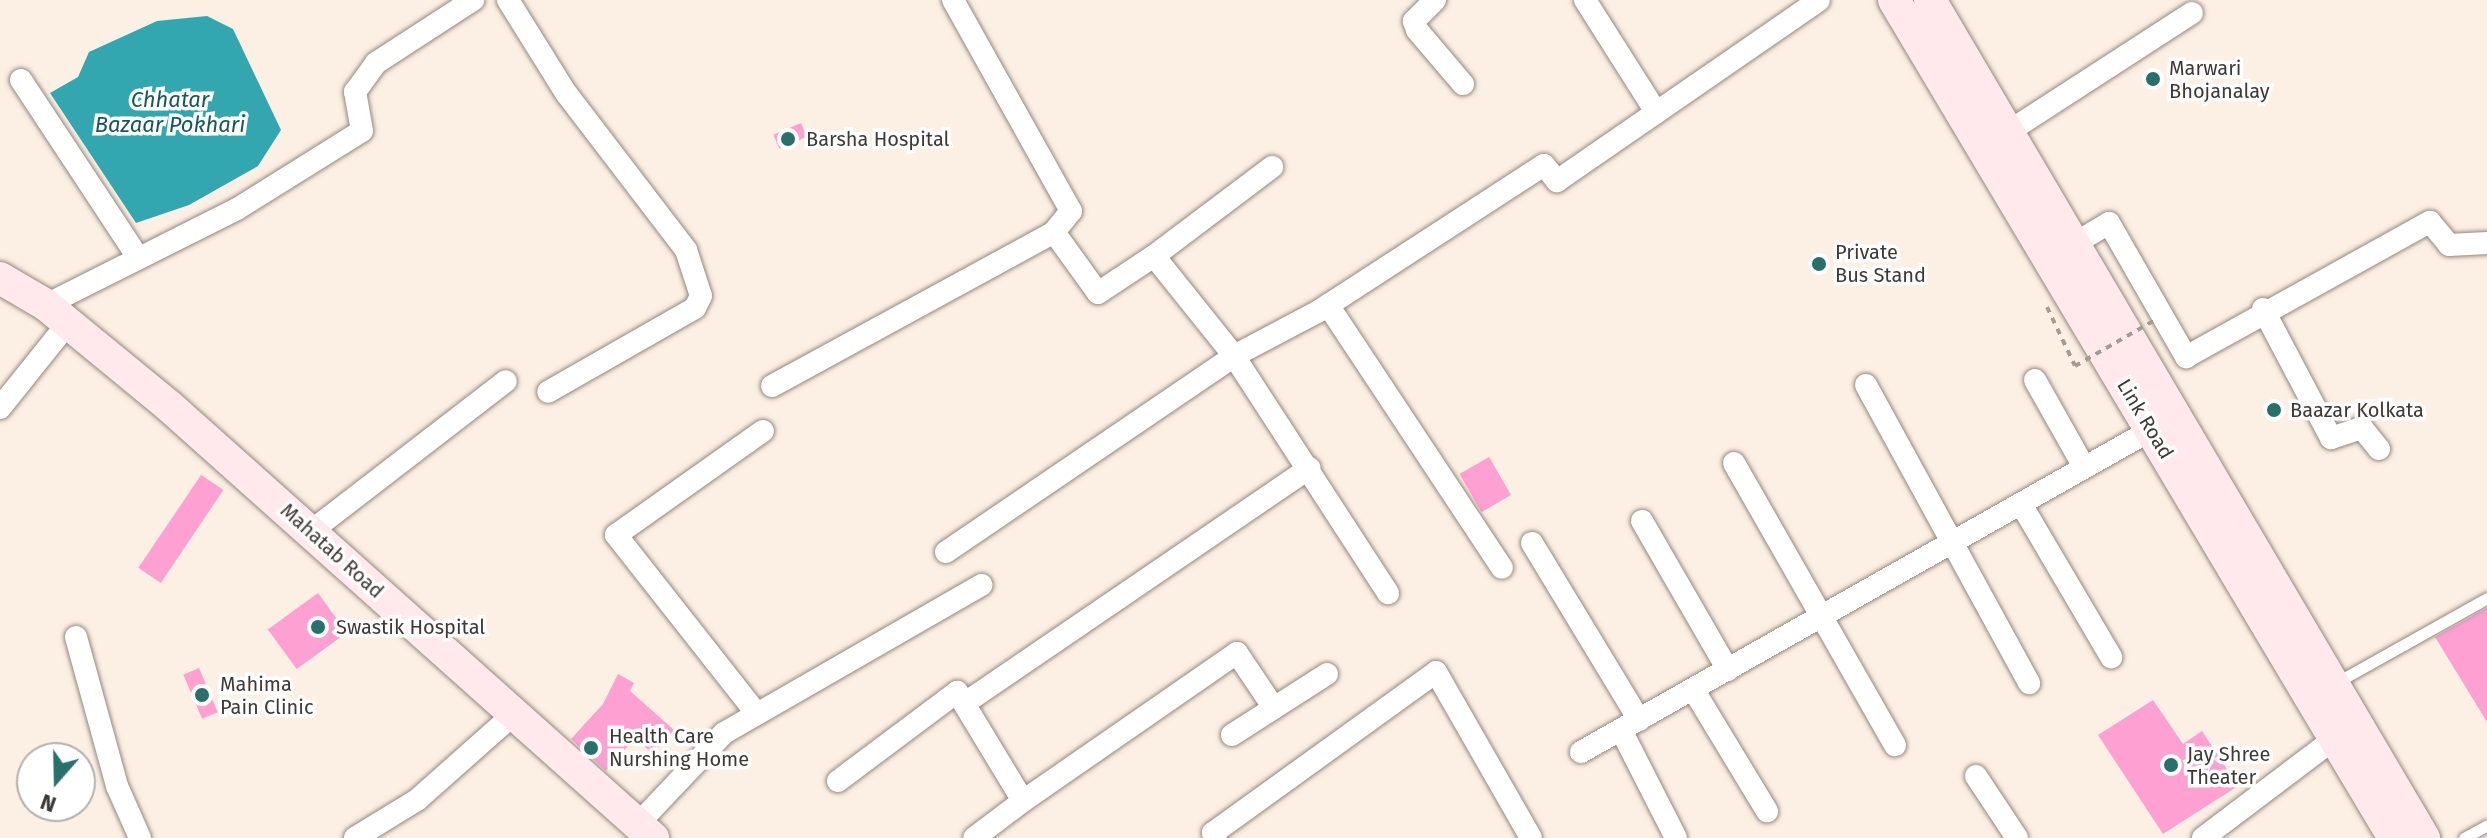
<!DOCTYPE html>
<html>
<head>
<meta charset="utf-8">
<style>
  body { margin:0 }
  #map { position:relative; width:2487px; height:838px; overflow:hidden; background:#fcefe3; font-family:"Fira Sans",sans-serif }
  div>[style] { position:absolute }
  [style*='--x'] { left:calc(var(--x)*1px); top:calc(var(--y)*1px); width:calc(var(--w)*1px); rotate:calc(var(--a)*1deg) }
  .water>* { inset:0; background:#32a7af }
  .building>* { inset:0; background:#fea0d2; transform-origin:0 0 }
  .path>* { height:4px; margin-top:-2px; transform-origin:0; background:repeating-linear-gradient(90deg,#a49b92 0 6px,transparent 0 12px) }
  .roads { filter:drop-shadow(0 0 2px #94887e) drop-shadow(0 0 2px #94887e) }
  .lane>* { height:11px; margin:-5.5px; padding:0 5.5px; transform-origin:5.5px; border-radius:5.5px; background:#fff }
  .street>* { height:22px; margin:-11px; padding:0 11px; transform-origin:11px; border-radius:11px; background:#fff }
  .secondary>* { height:32px; margin:-16px; padding:0 16px; transform-origin:16px; border-radius:16px; background:#ffe9ec }
  .path-bridge>* { height:4px; margin-top:-2px; transform-origin:0; background:repeating-linear-gradient(90deg,#a49b92 0 6px,transparent 0 12px) }
  .dots>* { width:22px; height:22px; translate:-50% -50%; box-sizing:border-box; border:4px solid #fff; border-radius:50% }
  span { translate:-50% -50%; white-space:nowrap; text-align:center; line-height:1.15; -webkit-text-stroke:7px #fff; paint-order:stroke }
  .poi-label { font-size:20px; color:#3e3934 }
  .left { translate:0 -50%; text-align:left }
  .street-label { font-size:20px; color:#3e3934 }
  .water-label { font-size:22px; color:#17575c; font-style:italic }
  .north { position:absolute; left:16px; top:742px; width:80px; height:80px; box-sizing:border-box; background:#fff; border:2px solid #b2b0ae; border-radius:50%; rotate:200deg; font-size:22px; font-weight:700; line-height:32px; text-align:center; color:#3e3934 }
  .north::after { content:''; display:block; margin:auto; width:28px; height:36px; background:#27706c; clip-path:polygon(50% 0,100% 100%,50% 72%,0 100%) }
</style>
</head>
<body>
<div id="map">
  <div class="water">
    <i style="clip-path:polygon(207px 16px,233px 29px,281px 130px,258px 166px,189px 205px,136px 223px,50px 93px,78px 77px,89px 52px,157px 21px)"></i>
  </div>
  <div class="building">
    <i style="left:801px;top:123px;width:15px;height:30px;rotate:67deg"></i>
    <i style="left:1489px;top:457px;width:44px;height:34px;rotate:60deg"></i>
    <i style="left:201px;top:475px;width:27px;height:112px;rotate:34deg"></i>
    <i style="left:318px;top:593px;width:49px;height:62px;rotate:54deg"></i>
    <i style="clip-path:polygon(2487px 608px,2487px 722px,2435px 637px)"></i>
    <i style="left:199px;top:668px;width:48px;height:17px;rotate:67deg"></i>
    <i style="clip-path:polygon(618px 674px,634px 683px,630px 691px,674px 730px,653px 754px,635px 738px,606px 771px,571px 739px,603px 704px)"></i>
    <i style="clip-path:polygon(2153px 700px,2183px 744px,2202px 731px,2238px 786px,2163px 834px,2098px 735px)"></i>
  </div>
  <div class="path">
    <i style="--x:2047;--y:307;--w:65;--a:64.6"></i>
  </div>
  <div class="roads">
    <div class="lane">
      <i style="--x:2337;--y:682;--w:172;--a:-29.2"></i>
      <i style="--x:2464;--y:838;--w:26;--a:-29"></i>
    </div>
    <div class="street">
      <i style="--x:508;--y:0;--w:110;--a:58.1"></i>
      <i style="--x:566;--y:93;--w:198;--a:52.6"></i>
      <i style="--x:686;--y:250;--w:48;--a:71.9"></i>
      <i style="--x:701;--y:296;--w:13;--a:117"></i>
      <i style="--x:695;--y:308;--w:169;--a:150.3"></i>
      <i style="--x:953;--y:0;--w:242;--a:60.8"></i>
      <i style="--x:1071;--y:211;--w:27;--a:129"></i>
      <i style="--x:1435;--y:0;--w:30;--a:135"></i>
      <i style="--x:1414;--y:21;--w:9;--a:72"></i>
      <i style="--x:1417;--y:30;--w:71;--a:49.6"></i>
      <i style="--x:1585;--y:0;--w:133;--a:57.6"></i>
      <i style="--x:21;--y:80;--w:211;--a:56.6"></i>
      <i style="--x:2008;--y:132;--w:219;--a:-32.9"></i>
      <i style="--x:2074;--y:244;--w:41;--a:-31"></i>
      <i style="--x:2109;--y:223;--w:155;--a:60.1"></i>
      <i style="--x:2186;--y:357;--w:279;--a:-29"></i>
      <i style="--x:2430;--y:222;--w:30;--a:50"></i>
      <i style="--x:2449;--y:245;--w:38;--a:-3"></i>
      <i style="--x:1154;--y:256;--w:148;--a:-37"></i>
      <i style="--x:46;--y:305;--w:214;--a:-26.7"></i>
      <i style="--x:237;--y:209;--w:147;--a:-32"></i>
      <i style="--x:362;--y:131;--w:40;--a:-100"></i>
      <i style="--x:355;--y:92;--w:36;--a:-54"></i>
      <i style="--x:376;--y:63;--w:116;--a:-33"></i>
      <i style="--x:1328;--y:305;--w:315;--a:56.5"></i>
      <i style="--x:2263;--y:309;--w:146;--a:62.2"></i>
      <i style="--x:2331;--y:438;--w:33;--a:-18"></i>
      <i style="--x:2362;--y:428;--w:27;--a:51"></i>
      <i style="--x:2035;--y:380;--w:100;--a:60.6"></i>
      <i style="--x:1866;--y:385;--w:340;--a:61.3"></i>
      <i style="--x:772;--y:386;--w:321;--a:-28.6"></i>
      <i style="--x:1054;--y:232;--w:75;--a:54.2"></i>
      <i style="--x:1098;--y:293;--w:67;--a:-33.5"></i>
      <i style="--x:1154;--y:256;--w:128;--a:51.3"></i>
      <i style="--x:1234;--y:356;--w:283;--a:57"></i>
      <i style="--x:0;--y:408;--w:109;--a:-51.3"></i>
      <i style="--x:1734;--y:463;--w:325;--a:60.3"></i>
      <i style="--x:2021;--y:504;--w:178;--a:59.5"></i>
      <i style="--x:1642;--y:521;--w:172;--a:60"></i>
      <i style="--x:310;--y:532;--w:247;--a:-37.6"></i>
      <i style="--x:1532;--y:543;--w:207;--a:58.8"></i>
      <i style="--x:946;--y:552;--w:348;--a:-34.2"></i>
      <i style="--x:1234;--y:356;--w:96;--a:-27.9"></i>
      <i style="--x:1319;--y:311;--w:268;--a:-33"></i>
      <i style="--x:1544;--y:165;--w:21;--a:51"></i>
      <i style="--x:1557;--y:181;--w:318;--a:-34.6"></i>
      <i style="--x:76;--y:637;--w:155;--a:74.6"></i>
      <i style="--x:117;--y:786;--w:57;--a:66.1"></i>
      <i style="--x:1693;--y:689;--w:143;--a:58.8"></i>
      <i style="--x:965;--y:703;--w:417;--a:-34.3"></i>
      <i style="--x:1274;--y:708;--w:63;--a:-32.7"></i>
      <i style="--x:757;--y:714;--w:228;--a:-128.2"></i>
      <i style="--x:616;--y:535;--w:180;--a:-35.3"></i>
      <i style="--x:1621;--y:730;--w:121;--a:63"></i>
      <i style="--x:1581;--y:752;--w:655;--a:-29.46"></i>
      <i style="--x:1976;--y:776;--w:74;--a:56.5"></i>
      <i style="--x:838;--y:781;--w:149;--a:-36.8"></i>
      <i style="--x:957;--y:692;--w:127;--a:58.8"></i>
      <i style="--x:1023;--y:801;--w:61;--a:142.9"></i>
      <i style="--x:1023;--y:801;--w:260;--a:-34.7"></i>
      <i style="--x:1237;--y:653;--w:66;--a:56.1"></i>
      <i style="--x:1274;--y:708;--w:50;--a:147.3"></i>
      <i style="--x:638;--y:824;--w:125;--a:-46.6"></i>
      <i style="--x:724;--y:733;--w:297;--a:-29.9"></i>
      <i style="--x:355;--y:838;--w:73;--a:-31.5"></i>
      <i style="--x:417;--y:800;--w:130;--a:-41.6"></i>
      <i style="--x:1216;--y:838;--w:6;--a:-121"></i>
      <i style="--x:1213;--y:833;--w:275;--a:-35.8"></i>
      <i style="--x:1436;--y:672;--w:191;--a:60.2"></i>
      <i style="--x:2203;--y:838;--w:166;--a:-37.1"></i>
    </div>
    <div class="secondary">
      <i style="--x:1894;--y:0;--w:976;--a:59.18"></i>
      <i style="--x:1930;--y:0;--w:973;--a:59.48"></i>
      <i style="--x:0;--y:278;--w:53;--a:30.4"></i>
      <i style="--x:46;--y:305;--w:159;--a:39.4"></i>
      <i style="--x:169;--y:406;--w:649;--a:41.75"></i>
    </div>
  </div>
  <div class="path-bridge">
    <i style="--x:2075;--y:366;--w:92;--a:-29.9"></i>
  </div>
  <div class="dots">
    <i style="left:2153px;top:79px;background:#27706c"></i>
    <i style="left:788px;top:139px;background:#27706c"></i>
    <i style="left:1819px;top:264px;background:#27706c"></i>
    <i style="left:2274px;top:410px;background:#27706c"></i>
    <i style="left:318px;top:627px;background:#27706c"></i>
    <i style="left:202px;top:695px;background:#27706c"></i>
    <i style="left:591px;top:748px;background:#27706c"></i>
    <i style="left:2171px;top:765px;background:#27706c"></i>
  </div>
  <div class="poi-label">
    <span class="left" style="left:2169px;top:80px">Marwari<br>Bhojanalay</span>
    <span class="left" style="left:806px;top:139px">Barsha Hospital</span>
    <span class="left" style="left:1835px;top:264px">Private<br>Bus Stand</span>
    <span class="left" style="left:2290px;top:410px">Baazar Kolkata</span>
    <span class="left" style="left:336px;top:627px">Swastik Hospital</span>
    <span class="left" style="left:220px;top:696px">Mahima<br>Pain Clinic</span>
    <span class="left" style="left:609px;top:748px">Health Care<br>Nurshing Home</span>
    <span class="left" style="left:2187px;top:766px">Jay Shree<br>Theater</span>
  </div>
  <div class="street-label">
    <span style="left:2145px;top:419px;rotate:59deg">Link Road</span>
    <span style="left:332px;top:551px;rotate:42deg">Mahatab Road</span>
  </div>
  <div class="water-label">
    <span style="left:170px;top:112px">Chhatar<br>Bazaar Pokhari</span>
  </div>
  <div class="north">N</div>
</div>
</body>
</html>
